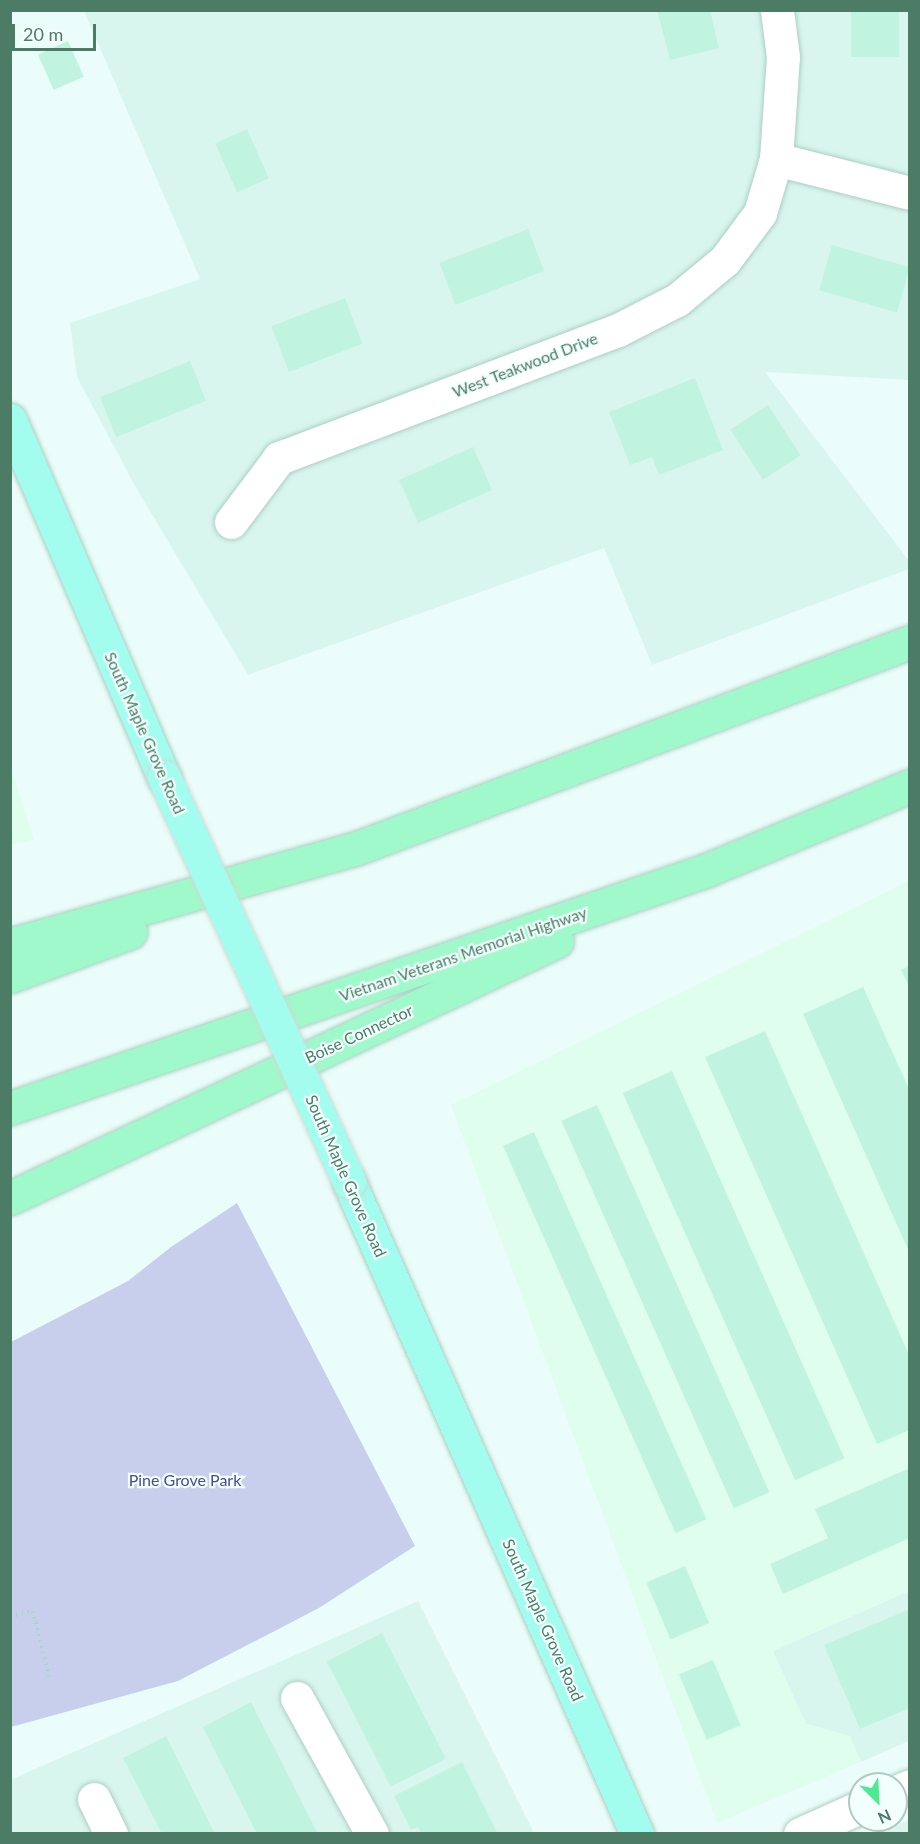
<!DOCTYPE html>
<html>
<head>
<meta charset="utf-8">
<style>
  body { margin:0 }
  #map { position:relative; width:920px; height:1844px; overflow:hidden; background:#ebfdfa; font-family:Lato,sans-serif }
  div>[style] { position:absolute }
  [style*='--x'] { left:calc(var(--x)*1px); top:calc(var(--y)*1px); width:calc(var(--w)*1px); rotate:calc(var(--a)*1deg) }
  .residential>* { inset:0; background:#d9f6ee }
  .commercial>* { inset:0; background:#dffeee }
  .green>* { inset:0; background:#c8cfed }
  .building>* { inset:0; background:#c1f4e0; transform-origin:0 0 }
  .path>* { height:4px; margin-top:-2px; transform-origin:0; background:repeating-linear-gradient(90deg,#a3dac4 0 1.5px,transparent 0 6px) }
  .roads { filter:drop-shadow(0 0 2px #accfc3) drop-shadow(0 0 2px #accfc3) }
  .minor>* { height:33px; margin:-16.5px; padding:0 16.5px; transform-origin:16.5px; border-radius:16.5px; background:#fff }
  .major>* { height:33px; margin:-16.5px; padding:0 16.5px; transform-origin:16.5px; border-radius:16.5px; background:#a2fdee }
  .highway>* { height:33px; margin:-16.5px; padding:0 16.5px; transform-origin:16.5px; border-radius:16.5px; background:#a0f9ca }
  .bridges { filter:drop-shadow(0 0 2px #cddad4) drop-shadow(0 0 2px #cddad4) }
  .major-bridge>* { height:33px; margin:-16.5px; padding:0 16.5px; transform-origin:16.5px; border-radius:16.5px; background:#a2fdee }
  span { translate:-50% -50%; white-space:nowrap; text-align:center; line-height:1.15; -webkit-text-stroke:4.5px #f3fffd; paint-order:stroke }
  .street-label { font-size:16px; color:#4c7b66 }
  .park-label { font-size:16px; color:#484e8e }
  .frame { position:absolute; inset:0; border:12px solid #4c7b66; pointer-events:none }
  .north { position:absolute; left:848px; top:1772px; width:60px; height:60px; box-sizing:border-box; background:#f3fffd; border:2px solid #b0cac1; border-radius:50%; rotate:156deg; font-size:16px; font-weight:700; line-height:24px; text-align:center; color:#4c7b66 }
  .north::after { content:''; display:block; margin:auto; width:21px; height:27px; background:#4ceb91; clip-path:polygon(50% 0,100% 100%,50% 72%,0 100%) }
  .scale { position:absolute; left:12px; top:24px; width:84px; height:27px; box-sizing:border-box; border:3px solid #4c7b66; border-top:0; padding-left:8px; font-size:18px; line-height:21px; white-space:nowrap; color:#4c7b66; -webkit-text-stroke:4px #f3fffd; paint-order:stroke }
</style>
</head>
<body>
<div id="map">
  <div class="residential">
    <i style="clip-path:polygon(84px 11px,909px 11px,909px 380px,765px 372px,909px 561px,909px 569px,652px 665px,604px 548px,248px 675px,135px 486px,77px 377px,70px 323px,200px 279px)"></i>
    <i style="clip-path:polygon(909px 1591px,909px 1741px,861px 1762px,849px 1736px,806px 1724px,772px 1651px)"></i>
    <i style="clip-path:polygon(418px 1601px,534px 1833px,11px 1833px,10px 1780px)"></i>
    <i style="clip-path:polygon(909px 1820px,909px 1833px,880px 1833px)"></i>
  </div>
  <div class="commercial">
    <i style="clip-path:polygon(10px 765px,34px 840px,11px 845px,10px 845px)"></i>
    <i style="clip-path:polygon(909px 881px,909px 1591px,773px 1651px,806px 1724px,850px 1736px,861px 1762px,717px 1823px,451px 1105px)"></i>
  </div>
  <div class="green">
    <i style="clip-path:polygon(237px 1203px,415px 1546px,319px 1608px,178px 1681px,11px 1727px,11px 1342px,128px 1281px,171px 1247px)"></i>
  </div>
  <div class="building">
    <i style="clip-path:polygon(657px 10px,710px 10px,719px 48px,670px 60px)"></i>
    <i style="left:851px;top:10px;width:48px;height:47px"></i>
    <i style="left:68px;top:41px;width:39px;height:33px;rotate:66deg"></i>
    <i style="left:247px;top:129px;width:54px;height:35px;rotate:66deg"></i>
    <i style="left:528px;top:229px;width:45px;height:95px;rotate:69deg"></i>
    <i style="left:832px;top:245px;width:81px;height:47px;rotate:16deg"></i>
    <i style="left:345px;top:298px;width:49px;height:79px;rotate:69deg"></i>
    <i style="left:190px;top:361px;width:43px;height:97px;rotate:68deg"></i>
    <i style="clip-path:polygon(695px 378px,723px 450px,659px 475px,652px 457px,630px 465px,609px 412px)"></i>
    <i style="left:768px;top:405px;width:60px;height:45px;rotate:57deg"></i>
    <i style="left:473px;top:447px;width:47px;height:81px;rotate:66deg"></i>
    <i style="clip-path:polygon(910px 966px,910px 988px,901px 970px)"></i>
    <i style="clip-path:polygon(863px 987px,910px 1091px,910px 1254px,803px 1014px)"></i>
    <i style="clip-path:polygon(765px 1031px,910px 1357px,910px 1430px,877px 1444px,705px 1057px)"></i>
    <i style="left:672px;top:1071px;width:424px;height:54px;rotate:66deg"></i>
    <i style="left:597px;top:1105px;width:424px;height:39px;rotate:66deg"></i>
    <i style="left:534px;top:1132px;width:424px;height:34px;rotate:66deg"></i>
    <i style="clip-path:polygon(910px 1468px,910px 1538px,783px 1594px,770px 1564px,828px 1538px,815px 1509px)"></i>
    <i style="left:685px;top:1566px;width:62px;height:42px;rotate:67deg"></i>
    <i style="clip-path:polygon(910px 1609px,910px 1708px,860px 1729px,824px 1645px)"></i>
    <i style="left:382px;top:1633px;width:141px;height:62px;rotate:63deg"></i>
    <i style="left:713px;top:1660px;width:71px;height:37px;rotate:67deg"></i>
    <i style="clip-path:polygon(251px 1702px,318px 1834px,257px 1834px,203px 1727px)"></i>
    <i style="clip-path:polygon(166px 1736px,215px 1834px,162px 1834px,123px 1758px)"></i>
    <i style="clip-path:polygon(462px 1762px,498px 1834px,422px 1834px,418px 1827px,411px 1830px,394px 1796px)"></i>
  </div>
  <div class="path">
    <i style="--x:10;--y:1616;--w:24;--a:-12"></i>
    <i style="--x:33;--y:1611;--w:67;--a:76.2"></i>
  </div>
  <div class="roads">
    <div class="minor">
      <i style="--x:776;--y:159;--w:138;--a:14.2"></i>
      <i style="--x:231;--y:522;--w:80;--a:-53.1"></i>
      <i style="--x:279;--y:458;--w:362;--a:-20.7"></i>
      <i style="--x:618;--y:330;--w:66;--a:-27"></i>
      <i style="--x:677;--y:300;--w:62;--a:-39.8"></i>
      <i style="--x:725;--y:260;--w:59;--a:-53.3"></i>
      <i style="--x:760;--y:213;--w:56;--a:-73.5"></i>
      <i style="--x:776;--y:159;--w:102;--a:-86.1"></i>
      <i style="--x:783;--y:57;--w:47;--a:-97.3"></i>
      <i style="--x:297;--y:1698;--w:155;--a:61.1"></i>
      <i style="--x:896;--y:1792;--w:15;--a:-23"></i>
      <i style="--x:94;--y:1799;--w:39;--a:64"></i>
      <i style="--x:800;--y:1834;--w:66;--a:-24.2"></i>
    </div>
    <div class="major">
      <i style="--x:10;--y:420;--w:389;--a:66.7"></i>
      <i style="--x:349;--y:1182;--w:713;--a:66.17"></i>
    </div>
    <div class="highway">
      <i style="--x:10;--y:945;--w:360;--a:-15.6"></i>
      <i style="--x:357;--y:848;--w:590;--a:-20.43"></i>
      <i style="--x:10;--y:976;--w:128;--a:-20.1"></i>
      <i style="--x:10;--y:1108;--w:737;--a:-18.85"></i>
      <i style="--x:707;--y:870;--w:220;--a:-22.5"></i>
      <i style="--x:10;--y:1198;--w:604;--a:-25.17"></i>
    </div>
  </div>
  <div class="bridges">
    <div class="major-bridge">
      <i style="--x:164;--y:777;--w:445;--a:65.4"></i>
    </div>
  </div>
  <div class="street-label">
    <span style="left:525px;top:365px;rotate:-21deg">West Teakwood Drive</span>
    <span style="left:145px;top:733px;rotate:66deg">South Maple Grove Road</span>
    <span style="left:463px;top:954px;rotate:-19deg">Vietnam Veterans Memorial Highway</span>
    <span style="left:359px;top:1034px;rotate:-25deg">Boise Connector</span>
    <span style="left:346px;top:1176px;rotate:66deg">South Maple Grove Road</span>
    <span style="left:543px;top:1620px;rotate:66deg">South Maple Grove Road</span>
  </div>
  <div class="park-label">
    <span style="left:185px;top:1480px">Pine Grove Park</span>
  </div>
  <div class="frame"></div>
  <div class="north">N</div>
  <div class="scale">20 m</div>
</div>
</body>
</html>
